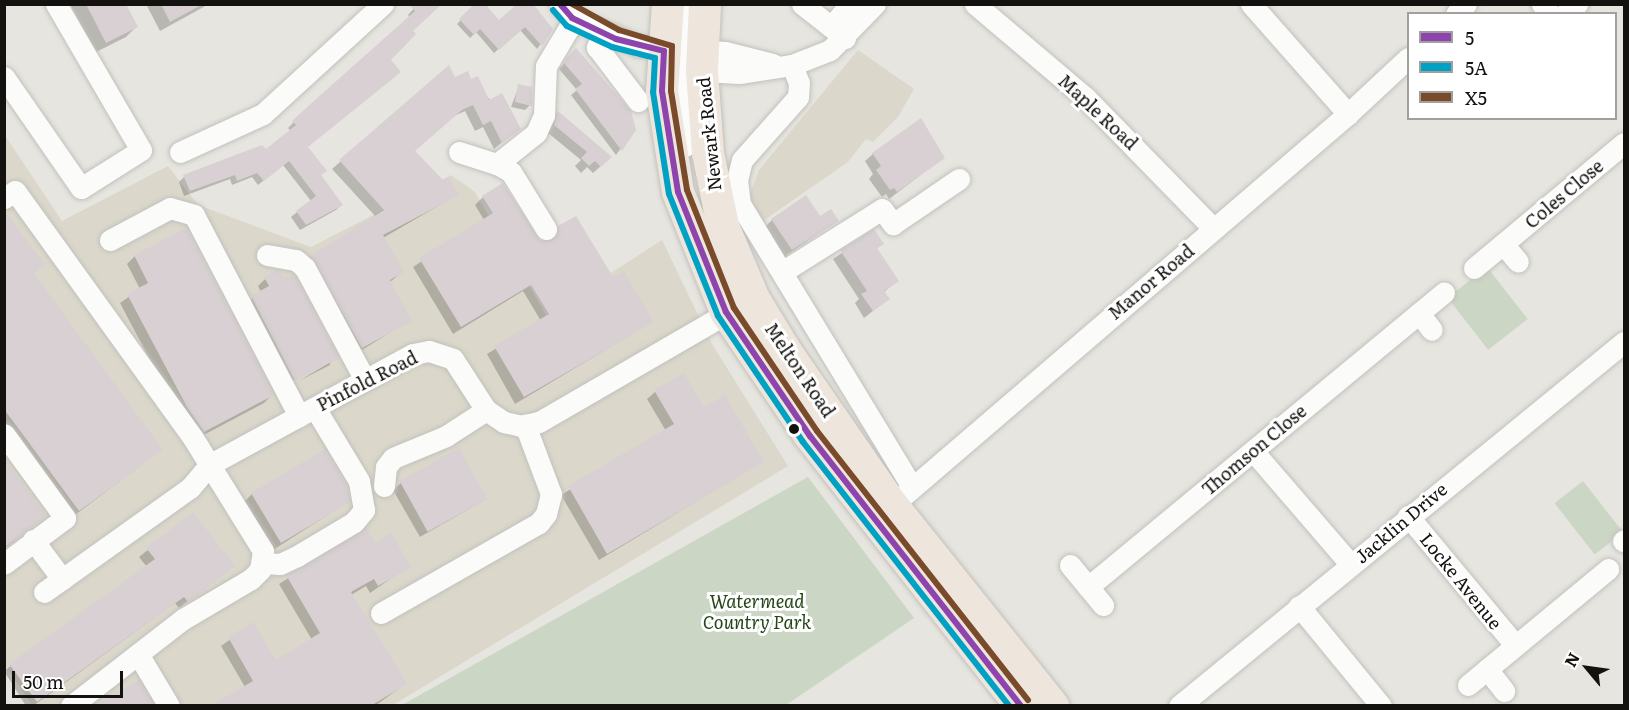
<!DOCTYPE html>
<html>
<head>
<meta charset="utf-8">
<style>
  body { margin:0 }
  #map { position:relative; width:1629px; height:710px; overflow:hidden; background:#e6e5df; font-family:Literata,serif }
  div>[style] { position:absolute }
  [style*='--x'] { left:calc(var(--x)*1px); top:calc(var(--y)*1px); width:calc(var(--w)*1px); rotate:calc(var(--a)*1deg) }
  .built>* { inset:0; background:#dbd8cb }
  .green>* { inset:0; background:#ccd6c5; transform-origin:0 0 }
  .shadow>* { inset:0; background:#0003 }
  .building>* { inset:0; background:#d8d0d3; transform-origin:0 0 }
  .roads { filter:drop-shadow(0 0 2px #c2c1bd) drop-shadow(0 0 2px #c2c1bd) }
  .minor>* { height:21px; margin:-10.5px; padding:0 10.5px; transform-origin:10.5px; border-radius:10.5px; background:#fbfbfa }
  .highway>* { height:32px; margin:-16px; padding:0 16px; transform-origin:16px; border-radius:16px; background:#eee6dd }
  .bus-1>* { height:6px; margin:-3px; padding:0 3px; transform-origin:3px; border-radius:3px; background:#8e44ad }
  .bus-2>* { height:6px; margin:-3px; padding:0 3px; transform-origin:3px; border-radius:3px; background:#01a1c4 }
  .bus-3>* { height:6px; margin:-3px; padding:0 3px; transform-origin:3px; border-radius:3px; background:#7a4b2a }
  .dots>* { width:16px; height:16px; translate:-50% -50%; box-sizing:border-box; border:3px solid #fff; border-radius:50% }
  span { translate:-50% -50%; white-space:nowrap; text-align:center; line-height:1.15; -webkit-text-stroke:6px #fff; paint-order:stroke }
  .street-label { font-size:18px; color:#13120f }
  .park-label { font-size:18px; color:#254518; font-style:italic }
  .frame { position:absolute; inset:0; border:6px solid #13120f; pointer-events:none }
  .legend { position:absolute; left:1407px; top:12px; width:210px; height:108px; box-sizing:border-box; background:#fff; border:2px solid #a1a09f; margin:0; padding:8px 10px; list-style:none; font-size:18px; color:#13120f }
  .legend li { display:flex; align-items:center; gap:12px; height:30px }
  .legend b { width:30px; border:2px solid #a1a09f }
  .north { position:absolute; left:1557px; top:638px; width:60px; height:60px; -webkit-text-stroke:4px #fff; paint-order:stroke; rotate:299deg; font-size:16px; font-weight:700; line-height:24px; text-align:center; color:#13120f }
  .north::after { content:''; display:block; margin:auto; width:21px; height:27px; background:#13120f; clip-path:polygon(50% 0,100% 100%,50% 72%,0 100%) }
  .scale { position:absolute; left:12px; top:671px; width:111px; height:27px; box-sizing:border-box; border:3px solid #13120f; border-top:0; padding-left:8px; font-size:18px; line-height:21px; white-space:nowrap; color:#13120f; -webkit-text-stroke:4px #fff; paint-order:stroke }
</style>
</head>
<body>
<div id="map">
  <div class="built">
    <i style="clip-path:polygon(858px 50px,914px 89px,898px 117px,873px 142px,866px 139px,848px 162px,763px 221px,749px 197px,759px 170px)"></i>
    <i style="clip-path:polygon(4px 134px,62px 221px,168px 166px,198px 205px,311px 247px,451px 175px,475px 192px,546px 315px,662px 240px,712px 344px,788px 466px,393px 705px,32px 705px,4px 664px)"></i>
  </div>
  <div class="green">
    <i style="left:1487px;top:267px;width:66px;height:50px;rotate:52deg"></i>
    <i style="clip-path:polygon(808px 477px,914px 618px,786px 705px,402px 705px)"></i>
    <i style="left:1583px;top:481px;width:65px;height:36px;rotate:52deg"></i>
  </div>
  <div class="shadow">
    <i style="clip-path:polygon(70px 4px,124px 4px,136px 27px,126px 37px,96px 52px)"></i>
    <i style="clip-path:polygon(146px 4px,209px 4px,160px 31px)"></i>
    <i style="clip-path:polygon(418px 4px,411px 31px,306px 147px,320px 176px,341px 205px,336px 210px,300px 230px,291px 217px,311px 201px,283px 165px,258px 185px,252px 177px,232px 185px,230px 179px,184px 196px,179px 182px,184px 177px,265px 151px,291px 131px,288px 128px,293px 123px,410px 17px,408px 15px)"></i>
    <i style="clip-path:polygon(477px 4px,499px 22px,552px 29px,537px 49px,520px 30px,494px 53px,476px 32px,470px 38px,457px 24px)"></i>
    <i style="clip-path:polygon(576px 50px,634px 130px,616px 155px,571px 95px,577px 90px,559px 69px)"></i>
    <i style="clip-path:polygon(448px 67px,455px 79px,471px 81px,519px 128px,494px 149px,483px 127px,475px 131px,465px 111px,452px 117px,413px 152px,457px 195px,383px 238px,402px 272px,389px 283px,410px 320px,354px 355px,303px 264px,376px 217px,332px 169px)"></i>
    <i style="clip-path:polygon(519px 86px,530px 105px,525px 110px,511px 107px)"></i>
    <i style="clip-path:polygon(557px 113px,603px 164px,593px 173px,587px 167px,581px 173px,575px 166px,581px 160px,547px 132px,550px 120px)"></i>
    <i style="clip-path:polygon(873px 154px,943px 158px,889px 199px,886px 194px,882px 197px,869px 179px,873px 174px,865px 161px)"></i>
    <i style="clip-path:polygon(483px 197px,540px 242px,549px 241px,559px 228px,652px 322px,515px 404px,487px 354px,541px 321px,523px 291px,453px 334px,413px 267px,484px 220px,475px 205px)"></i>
    <i style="clip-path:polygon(7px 215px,43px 264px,33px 274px,161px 450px,71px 518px,4px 427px)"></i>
    <i style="clip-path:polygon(820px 218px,837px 221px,784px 257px,764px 228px,772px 220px)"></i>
    <i style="clip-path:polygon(874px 231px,882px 244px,876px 249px,897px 281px,884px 292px,888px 299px,864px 318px,855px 303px,859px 299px,833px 259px)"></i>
    <i style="clip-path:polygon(135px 256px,272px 395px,264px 403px,196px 439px,179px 415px,120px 303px,140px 289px,127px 264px)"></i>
    <i style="clip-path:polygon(evenodd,265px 279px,337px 358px,287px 388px,244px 305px,261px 292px,258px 286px,265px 279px,330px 361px,330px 365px,289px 386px,288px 383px,330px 361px)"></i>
    <i style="clip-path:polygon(655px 392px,703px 409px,762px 462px,599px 560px,561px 495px,666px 431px,647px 399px)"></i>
    <i style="clip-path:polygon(4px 461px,44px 516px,4px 549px)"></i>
    <i style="clip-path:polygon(401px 483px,486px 499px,420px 537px,393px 490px)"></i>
    <i style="clip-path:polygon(252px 494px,348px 502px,273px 550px,244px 502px)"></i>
    <i style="clip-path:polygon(193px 514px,233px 566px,179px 608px,175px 603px,33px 706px,26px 706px,4px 671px,147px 567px,139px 557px)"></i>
    <i style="clip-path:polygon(366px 529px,375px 545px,409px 566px,370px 593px,366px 586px,351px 595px,405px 684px,375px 706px,215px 706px,245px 687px,221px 646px,252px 624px,275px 662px,312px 640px,279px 584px)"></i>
    <i style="clip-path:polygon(138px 682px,152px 706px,100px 706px)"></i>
  </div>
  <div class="building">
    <i style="clip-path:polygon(86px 4px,126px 4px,138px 27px,106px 43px)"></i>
    <i style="clip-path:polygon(161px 4px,203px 4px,170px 22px)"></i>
    <i style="clip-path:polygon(409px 4px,442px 4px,413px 31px,416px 34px,391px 60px,401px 72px,308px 147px,327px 171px,321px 175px,343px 205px,306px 225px,296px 211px,316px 196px,289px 161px,264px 181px,257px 173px,237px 181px,235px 175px,190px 191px,183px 175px,262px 145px,266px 149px,296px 125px,292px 121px,315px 100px,415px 11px)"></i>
    <i style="clip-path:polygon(474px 4px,485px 4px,499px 20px,517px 4px,533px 4px,553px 29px,542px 46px,525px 27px,499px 50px,480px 29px,474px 35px,459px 19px)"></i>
    <i style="clip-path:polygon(576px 48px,631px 111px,636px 130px,622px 151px,575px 89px,582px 84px,563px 62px)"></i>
    <i style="clip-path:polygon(449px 65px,455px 77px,468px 71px,471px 79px,478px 76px,489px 100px,502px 93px,521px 129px,502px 143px,491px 121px,483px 125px,473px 105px,462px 110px,415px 151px,443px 180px,449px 177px,459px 195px,383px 235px,404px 272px,390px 280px,412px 321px,362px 348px,310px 256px,384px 210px,339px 160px)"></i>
    <i style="clip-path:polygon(518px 84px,532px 87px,532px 106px,515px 102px)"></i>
    <i style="clip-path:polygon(557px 111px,559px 112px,612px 157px,601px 167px,595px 161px,589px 166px,581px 158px,587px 152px,554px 125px)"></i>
    <i style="clip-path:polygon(921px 118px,945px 158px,897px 192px,894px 188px,890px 190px,876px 170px,881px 166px,872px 153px)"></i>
    <i style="clip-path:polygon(503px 183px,540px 240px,553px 239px,558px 226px,576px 216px,613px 277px,624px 271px,654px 322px,524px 397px,494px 346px,549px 314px,531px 285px,461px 327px,419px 258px,493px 213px,482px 196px)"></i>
    <i style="clip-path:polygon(806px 195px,820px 216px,831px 209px,839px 221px,792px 250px,771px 219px)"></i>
    <i style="clip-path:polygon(4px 211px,45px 264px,34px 273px,163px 450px,79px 511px,4px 409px)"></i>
    <i style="clip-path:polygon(186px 228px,274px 395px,204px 432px,187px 407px,127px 294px,148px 283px,134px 255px)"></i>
    <i style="clip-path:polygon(874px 229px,884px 244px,877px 248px,899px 281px,884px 291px,890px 299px,873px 311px,861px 294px,867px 291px,840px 250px)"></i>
    <i style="clip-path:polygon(278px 270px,285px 277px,295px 276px,339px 358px,295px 381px,251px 296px,269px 286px,264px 277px)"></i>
    <i style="clip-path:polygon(684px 373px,704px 407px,725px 395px,764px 462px,607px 554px,568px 486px,674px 424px,654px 390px)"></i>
    <i style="left:459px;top:448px;width:58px;height:68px;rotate:61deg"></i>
    <i style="clip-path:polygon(325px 449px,347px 486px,350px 502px,281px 543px,251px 493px)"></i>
    <i style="clip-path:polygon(4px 459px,46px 516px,4px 548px)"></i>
    <i style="clip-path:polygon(193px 512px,235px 566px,195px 597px,188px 602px,184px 597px,37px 702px,9px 664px,155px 559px,146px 548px)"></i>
    <i style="clip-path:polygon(366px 527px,375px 543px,391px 533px,411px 567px,378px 586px,374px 579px,351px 592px,407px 684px,372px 705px,212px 705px,253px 681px,228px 637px,253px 622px,276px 660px,320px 633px,286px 575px)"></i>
    <i style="clip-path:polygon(139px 680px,154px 705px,97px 705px)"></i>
  </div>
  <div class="roads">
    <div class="minor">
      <i style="--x:560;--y:4;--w:18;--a:49"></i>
      <i style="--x:572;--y:18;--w:73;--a:22.7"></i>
      <i style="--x:639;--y:46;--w:86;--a:4"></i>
      <i style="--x:725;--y:52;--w:49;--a:14"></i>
      <i style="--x:802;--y:4;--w:55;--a:38.3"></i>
      <i style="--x:975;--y:4;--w:145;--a:40.3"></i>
      <i style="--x:1086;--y:98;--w:182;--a:45.7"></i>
      <i style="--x:1251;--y:4;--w:147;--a:48.6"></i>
      <i style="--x:1542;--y:4;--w:13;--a:51"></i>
      <i style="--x:1456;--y:14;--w:14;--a:-45"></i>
      <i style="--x:1565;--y:14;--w:16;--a:-40"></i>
      <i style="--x:831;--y:27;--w:30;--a:-50"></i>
      <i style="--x:604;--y:33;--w:16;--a:117"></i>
      <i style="--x:597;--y:47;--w:68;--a:52.8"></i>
      <i style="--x:664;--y:50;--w:33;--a:-50"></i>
      <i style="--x:685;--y:25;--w:22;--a:-72"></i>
      <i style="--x:664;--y:51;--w:43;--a:27.8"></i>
      <i style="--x:702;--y:71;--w:37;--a:3"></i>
      <i style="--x:739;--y:73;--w:54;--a:-8.6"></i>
      <i style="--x:792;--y:65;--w:41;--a:-21.5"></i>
      <i style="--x:830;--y:50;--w:64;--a:-45.6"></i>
      <i style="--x:792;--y:65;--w:19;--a:69"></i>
      <i style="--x:799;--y:83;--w:14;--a:94"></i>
      <i style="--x:798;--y:97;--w:84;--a:131.6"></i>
      <i style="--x:742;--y:160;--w:21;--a:104"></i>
      <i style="--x:737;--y:180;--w:24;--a:83"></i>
      <i style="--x:740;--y:204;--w:329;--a:58.7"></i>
      <i style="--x:4;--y:77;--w:135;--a:55.3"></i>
      <i style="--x:81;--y:188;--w:71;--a:-32.3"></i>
      <i style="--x:141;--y:150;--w:169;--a:-120.2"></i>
      <i style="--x:685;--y:146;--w:68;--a:-90.8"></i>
      <i style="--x:684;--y:78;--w:28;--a:-58"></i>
      <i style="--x:180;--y:152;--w:91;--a:-24.6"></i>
      <i style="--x:263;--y:114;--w:163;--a:-42.5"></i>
      <i style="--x:459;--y:152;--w:40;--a:18"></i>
      <i style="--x:497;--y:164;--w:50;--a:-38.5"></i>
      <i style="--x:536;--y:133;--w:20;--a:-66"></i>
      <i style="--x:544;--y:115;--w:49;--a:-87.7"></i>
      <i style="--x:546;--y:66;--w:55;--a:-59.2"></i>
      <i style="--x:497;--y:164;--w:16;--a:30"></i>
      <i style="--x:511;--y:172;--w:67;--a:58.4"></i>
      <i style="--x:4;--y:198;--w:13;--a:-32"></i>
      <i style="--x:15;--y:191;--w:304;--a:54.2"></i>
      <i style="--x:193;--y:438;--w:133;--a:58.2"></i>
      <i style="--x:263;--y:551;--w:19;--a:99"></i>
      <i style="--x:260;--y:570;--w:13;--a:135"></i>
      <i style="--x:251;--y:579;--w:79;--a:149.5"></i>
      <i style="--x:183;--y:619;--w:142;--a:142.2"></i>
      <i style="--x:110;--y:240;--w:68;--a:-28.1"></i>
      <i style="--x:170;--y:208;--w:25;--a:16"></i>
      <i style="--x:194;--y:215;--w:227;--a:62.4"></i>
      <i style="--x:1503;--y:244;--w:23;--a:50"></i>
      <i style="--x:267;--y:255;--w:29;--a:10"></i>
      <i style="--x:296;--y:260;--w:12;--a:42"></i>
      <i style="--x:305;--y:268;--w:127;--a:61.8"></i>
      <i style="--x:1474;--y:268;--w:195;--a:-39.8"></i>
      <i style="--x:782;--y:272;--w:118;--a:-32.2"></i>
      <i style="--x:882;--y:209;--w:19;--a:54"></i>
      <i style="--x:893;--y:224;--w:80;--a:-34.3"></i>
      <i style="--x:1419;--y:313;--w:21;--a:53"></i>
      <i style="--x:4;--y:434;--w:104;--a:54"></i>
      <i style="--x:65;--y:518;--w:76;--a:143"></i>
      <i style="--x:1253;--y:451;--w:150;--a:49.3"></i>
      <i style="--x:384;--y:486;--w:19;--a:-84"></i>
      <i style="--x:386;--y:467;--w:11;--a:-52"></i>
      <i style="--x:393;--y:458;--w:57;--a:-22.5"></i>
      <i style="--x:446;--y:436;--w:48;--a:-33"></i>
      <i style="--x:883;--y:513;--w:613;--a:-40.63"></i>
      <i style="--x:1348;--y:114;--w:82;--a:-43"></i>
      <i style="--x:1408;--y:516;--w:168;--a:50.3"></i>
      <i style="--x:33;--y:540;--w:49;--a:53.4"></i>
      <i style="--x:1623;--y:541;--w:1;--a:-45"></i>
      <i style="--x:262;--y:563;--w:18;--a:3"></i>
      <i style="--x:280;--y:564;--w:19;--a:-25"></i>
      <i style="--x:297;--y:556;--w:66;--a:-30.8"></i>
      <i style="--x:354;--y:522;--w:16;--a:-50"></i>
      <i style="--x:364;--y:510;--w:29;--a:-100"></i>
      <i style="--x:359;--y:481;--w:85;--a:-121.1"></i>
      <i style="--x:1070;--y:565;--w:52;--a:50.5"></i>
      <i style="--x:1088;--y:587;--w:462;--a:-39.6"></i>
      <i style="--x:44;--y:592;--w:179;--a:-35.5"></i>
      <i style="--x:190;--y:488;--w:30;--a:-50"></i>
      <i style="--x:209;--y:465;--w:232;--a:-28.6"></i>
      <i style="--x:413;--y:354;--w:16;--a:-11"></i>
      <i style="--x:429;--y:351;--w:25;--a:18"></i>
      <i style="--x:453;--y:359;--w:61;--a:57.1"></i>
      <i style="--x:486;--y:410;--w:22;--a:34"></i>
      <i style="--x:504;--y:422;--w:17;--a:13"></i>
      <i style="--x:521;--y:426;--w:18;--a:-13"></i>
      <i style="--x:539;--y:422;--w:229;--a:-30.1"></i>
      <i style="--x:1299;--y:606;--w:129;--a:50.6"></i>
      <i style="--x:381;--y:613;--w:182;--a:-29.7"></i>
      <i style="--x:539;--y:523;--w:11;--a:-52"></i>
      <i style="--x:546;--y:514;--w:21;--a:-76"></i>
      <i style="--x:551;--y:494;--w:74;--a:-110.6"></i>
      <i style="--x:138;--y:654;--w:61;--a:59.2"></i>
      <i style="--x:1487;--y:669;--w:28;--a:52"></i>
      <i style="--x:1468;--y:685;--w:182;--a:-39.6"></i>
      <i style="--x:1179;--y:706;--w:575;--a:-39.28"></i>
    </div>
    <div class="highway">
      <i style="--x:668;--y:4;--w:87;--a:93.9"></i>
      <i style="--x:662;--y:91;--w:102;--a:81"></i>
      <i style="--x:678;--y:192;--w:129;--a:68.2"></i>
      <i style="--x:726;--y:312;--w:150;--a:55.9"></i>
      <i style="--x:810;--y:436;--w:343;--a:52"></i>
      <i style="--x:705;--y:4;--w:67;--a:92.6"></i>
      <i style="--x:702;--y:71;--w:82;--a:85.8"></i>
      <i style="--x:708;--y:153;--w:75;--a:78.4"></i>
      <i style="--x:723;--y:226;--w:79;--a:67"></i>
      <i style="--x:754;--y:299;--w:60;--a:58.7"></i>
      <i style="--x:785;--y:350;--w:188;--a:55.4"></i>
      <i style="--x:892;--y:505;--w:258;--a:51.3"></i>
    </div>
  </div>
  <div class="bus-1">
    <i style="--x:560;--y:4;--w:18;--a:49"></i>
    <i style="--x:572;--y:18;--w:49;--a:25.5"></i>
    <i style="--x:616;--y:39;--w:49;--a:14"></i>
    <i style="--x:664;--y:51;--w:40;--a:92.9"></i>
    <i style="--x:662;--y:91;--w:102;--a:81"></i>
    <i style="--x:678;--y:192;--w:129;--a:68.2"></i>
    <i style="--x:726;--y:312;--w:150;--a:55.9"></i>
    <i style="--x:810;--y:436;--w:343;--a:52"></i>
  </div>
  <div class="bus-2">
    <i style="--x:553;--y:10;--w:21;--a:49"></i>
    <i style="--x:567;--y:26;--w:50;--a:25"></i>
    <i style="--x:612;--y:47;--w:44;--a:14.3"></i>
    <i style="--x:655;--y:58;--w:34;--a:93"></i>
    <i style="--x:653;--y:92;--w:103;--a:81.1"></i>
    <i style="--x:669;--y:194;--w:131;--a:68.1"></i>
    <i style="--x:718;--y:316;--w:152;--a:56"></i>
    <i style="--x:803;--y:442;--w:335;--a:52"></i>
  </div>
  <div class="bus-3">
    <i style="--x:572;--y:4;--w:54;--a:29"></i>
    <i style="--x:619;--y:30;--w:55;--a:16.8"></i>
    <i style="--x:672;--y:46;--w:45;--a:91.3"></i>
    <i style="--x:671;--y:91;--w:100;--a:80.8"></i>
    <i style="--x:687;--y:190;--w:127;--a:68.3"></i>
    <i style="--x:734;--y:308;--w:148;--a:56"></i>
    <i style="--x:817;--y:431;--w:342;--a:51.9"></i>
  </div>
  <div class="dots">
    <i style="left:794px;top:429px;background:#13120f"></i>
  </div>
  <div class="street-label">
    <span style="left:1098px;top:112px;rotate:43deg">Maple Road</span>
    <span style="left:709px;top:134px;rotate:-96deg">Newark Road</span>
    <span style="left:1564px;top:194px;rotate:-40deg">Coles Close</span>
    <span style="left:1151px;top:282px;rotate:-40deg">Manor Road</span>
    <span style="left:800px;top:370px;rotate:56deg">Melton Road</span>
    <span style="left:367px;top:381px;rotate:-27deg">Pinfold Road</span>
    <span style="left:1254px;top:450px;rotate:-40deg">Thomson Close</span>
    <span style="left:1401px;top:523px;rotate:-40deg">Jacklin Drive</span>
    <span style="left:1461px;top:581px;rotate:51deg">Locke Avenue</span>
  </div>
  <div class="park-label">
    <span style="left:757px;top:612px">Watermead<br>Country Park</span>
  </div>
  <div class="frame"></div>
  <ul class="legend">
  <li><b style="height:8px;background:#8e44ad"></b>5</li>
  <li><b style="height:8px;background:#01a1c4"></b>5A</li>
  <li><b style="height:8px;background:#7a4b2a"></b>X5</li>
  </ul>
  <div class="north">N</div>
  <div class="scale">50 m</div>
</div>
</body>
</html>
